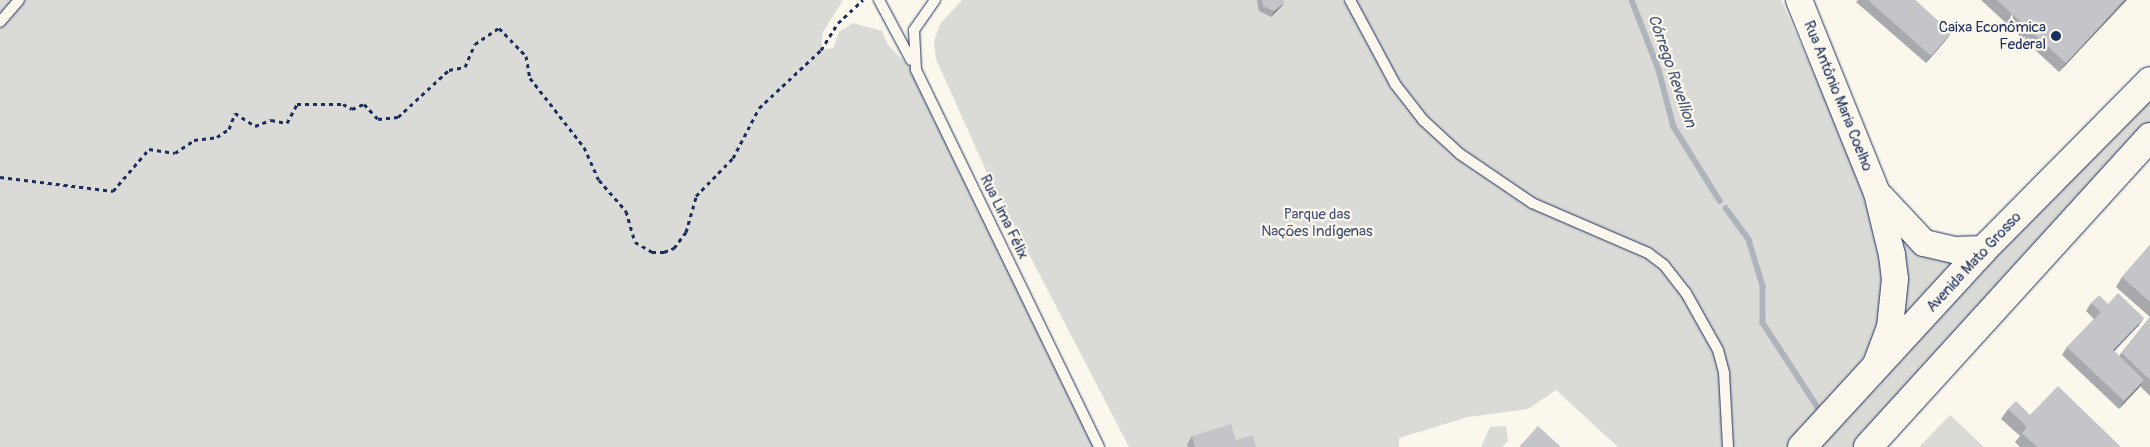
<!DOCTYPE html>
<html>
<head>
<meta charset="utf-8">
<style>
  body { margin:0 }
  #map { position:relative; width:2150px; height:447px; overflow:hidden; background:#fbf7ec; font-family:Pangolin,sans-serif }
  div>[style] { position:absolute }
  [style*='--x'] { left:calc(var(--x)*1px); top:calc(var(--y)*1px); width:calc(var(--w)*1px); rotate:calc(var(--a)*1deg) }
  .green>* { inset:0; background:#dadad7 }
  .stream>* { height:5.5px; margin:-2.75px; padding:0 2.75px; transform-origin:2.75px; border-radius:2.75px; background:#afb3bb }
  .path>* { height:3px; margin-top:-1.5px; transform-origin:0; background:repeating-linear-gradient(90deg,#1b2f5e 0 4px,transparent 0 8px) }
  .roads { filter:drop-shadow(0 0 1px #1b2f5e) drop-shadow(0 0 1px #1b2f5e) }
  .service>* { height:10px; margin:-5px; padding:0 5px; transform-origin:5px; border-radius:5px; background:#fbf7ec }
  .tertiary>* { height:26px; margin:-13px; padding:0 13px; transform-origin:13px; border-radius:13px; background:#fbf7ec }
  .secondary>* { height:28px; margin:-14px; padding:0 14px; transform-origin:14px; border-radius:14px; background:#fbf7ec }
  .wall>* { inset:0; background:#a8a9ad }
  .shaded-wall>* { inset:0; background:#888a8d }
  .building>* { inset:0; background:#c3c5c9 }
  .dots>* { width:14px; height:14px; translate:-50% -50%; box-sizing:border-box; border:2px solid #fbf7ec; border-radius:50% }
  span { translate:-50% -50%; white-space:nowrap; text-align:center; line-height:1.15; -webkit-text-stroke:4.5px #fbf7ec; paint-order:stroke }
  .poi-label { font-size:15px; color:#1b2f5e }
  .right { translate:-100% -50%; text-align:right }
  .street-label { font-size:15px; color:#1b2f5e }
  .park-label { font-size:15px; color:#415176 }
  .water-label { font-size:16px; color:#47577a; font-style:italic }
</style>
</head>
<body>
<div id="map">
  <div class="green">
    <i style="clip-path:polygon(0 0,843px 0,823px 32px,821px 50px,833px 48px,839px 32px,853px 23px,882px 31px,888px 45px,914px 71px,1096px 447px,0 447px)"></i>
    <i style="clip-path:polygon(962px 0,1781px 0,1870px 199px,1885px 256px,1875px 350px,1799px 447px,1618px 447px,1556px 390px,1528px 409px,1468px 417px,1399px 438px,1399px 447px,1129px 447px,988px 175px,936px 59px,934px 41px,940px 24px)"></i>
    <i style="clip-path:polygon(2150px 89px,2150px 131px,1862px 447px,1821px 447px)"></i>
    <i style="clip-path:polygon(1889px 214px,1965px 258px,1894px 339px)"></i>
    <i style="clip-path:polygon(1950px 415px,1984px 447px,1919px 447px)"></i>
    <i style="clip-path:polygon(1506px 426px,1508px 441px,1502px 447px,1481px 447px,1490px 427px)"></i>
  </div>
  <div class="stream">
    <i style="--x:1632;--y:0;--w:75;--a:68.9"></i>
    <i style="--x:1659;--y:70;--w:59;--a:75.3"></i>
    <i style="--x:1674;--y:127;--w:87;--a:58.1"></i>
    <i style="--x:1726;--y:208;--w:39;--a:54"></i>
    <i style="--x:1749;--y:240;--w:48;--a:73.1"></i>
    <i style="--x:1763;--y:286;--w:37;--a:90"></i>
    <i style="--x:1763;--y:323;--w:103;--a:56.9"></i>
  </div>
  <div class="path">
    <i style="--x:0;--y:177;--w:114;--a:7.1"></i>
    <i style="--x:113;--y:191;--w:55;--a:-49.4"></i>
    <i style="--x:149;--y:149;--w:26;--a:9"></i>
    <i style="--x:175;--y:153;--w:23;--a:-34"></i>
    <i style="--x:194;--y:140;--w:23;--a:-7"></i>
    <i style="--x:217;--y:137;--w:14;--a:-34"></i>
    <i style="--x:229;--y:129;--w:17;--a:-69"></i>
    <i style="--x:235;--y:113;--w:24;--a:33"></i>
    <i style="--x:255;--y:126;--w:17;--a:-21"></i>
    <i style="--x:271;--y:120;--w:16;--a:11"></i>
    <i style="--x:287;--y:123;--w:21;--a:-62"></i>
    <i style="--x:297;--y:104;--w:46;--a:0"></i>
    <i style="--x:343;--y:104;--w:10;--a:29"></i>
    <i style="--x:352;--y:109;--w:13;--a:-23"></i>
    <i style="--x:364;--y:104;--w:21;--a:47"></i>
    <i style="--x:378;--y:119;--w:20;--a:-6"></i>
    <i style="--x:398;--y:117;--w:69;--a:-42.7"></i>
    <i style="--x:449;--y:70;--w:16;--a:-11"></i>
    <i style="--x:465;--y:67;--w:25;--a:-67"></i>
    <i style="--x:475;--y:44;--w:29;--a:-34"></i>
    <i style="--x:499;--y:28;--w:39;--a:46"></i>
    <i style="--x:526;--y:56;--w:22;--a:80"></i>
    <i style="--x:530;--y:78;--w:88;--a:52"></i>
    <i style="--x:584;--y:147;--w:36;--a:66"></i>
    <i style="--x:599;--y:180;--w:41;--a:48.9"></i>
    <i style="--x:626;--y:211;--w:32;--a:74"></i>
    <i style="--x:635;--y:242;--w:20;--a:30"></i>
    <i style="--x:652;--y:252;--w:12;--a:0"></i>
    <i style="--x:664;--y:252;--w:11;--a:-22"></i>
    <i style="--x:674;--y:248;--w:20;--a:-53"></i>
    <i style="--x:686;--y:232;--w:37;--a:-74"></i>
    <i style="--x:696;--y:196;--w:53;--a:-45.8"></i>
    <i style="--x:733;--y:158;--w:56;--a:-62.5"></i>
    <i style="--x:759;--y:108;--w:85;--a:-43.1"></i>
    <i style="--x:821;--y:50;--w:32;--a:-58"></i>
    <i style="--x:838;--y:23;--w:34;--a:-43"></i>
  </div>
  <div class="roads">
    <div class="service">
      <i style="--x:879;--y:0;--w:68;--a:61.9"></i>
      <i style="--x:935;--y:0;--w:37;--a:125"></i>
      <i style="--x:914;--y:30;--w:40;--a:87.1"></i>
      <i style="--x:916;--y:70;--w:419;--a:64.1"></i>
      <i style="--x:1350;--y:0;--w:95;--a:61.8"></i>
      <i style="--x:1395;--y:84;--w:46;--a:52.1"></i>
      <i style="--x:1423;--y:120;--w:50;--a:42.6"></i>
      <i style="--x:1460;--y:154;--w:87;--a:34.2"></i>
      <i style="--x:1532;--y:203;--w:126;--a:23.3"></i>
      <i style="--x:1648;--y:253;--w:20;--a:37"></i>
      <i style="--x:1664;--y:265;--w:36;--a:52"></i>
      <i style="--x:1686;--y:293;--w:65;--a:60.7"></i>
      <i style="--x:1718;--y:350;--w:24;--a:75"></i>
      <i style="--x:1724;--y:373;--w:74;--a:86.9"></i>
      <i style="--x:0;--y:22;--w:29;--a:-49"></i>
    </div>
    <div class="tertiary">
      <i style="--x:1799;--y:0;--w:208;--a:68"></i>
      <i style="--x:1877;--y:193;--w:64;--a:76.4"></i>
      <i style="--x:1892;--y:255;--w:24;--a:83"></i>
      <i style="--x:1895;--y:279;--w:48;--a:95.9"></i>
      <i style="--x:1890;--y:327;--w:43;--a:110.6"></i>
      <i style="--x:1881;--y:197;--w:63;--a:46.9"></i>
      <i style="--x:1924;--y:243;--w:31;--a:13"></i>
      <i style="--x:1954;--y:250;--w:30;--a:-2"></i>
    </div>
    <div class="secondary">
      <i style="--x:1802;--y:447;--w:269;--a:-47.4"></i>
      <i style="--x:1984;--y:249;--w:236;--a:-45.3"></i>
      <i style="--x:1868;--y:447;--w:419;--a:-47.7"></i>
    </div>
  </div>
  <div class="wall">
    <i style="clip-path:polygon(1257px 0,1284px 0,1284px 3px,1280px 8px,1271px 17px,1259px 11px)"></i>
    <i style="clip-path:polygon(1858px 0,1915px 0,1951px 33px,1945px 41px,1926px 63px,1856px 2px)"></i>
    <i style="clip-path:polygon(1981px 0,2127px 0,2059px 72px)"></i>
    <i style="clip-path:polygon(2150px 245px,2150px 317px,2116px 287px,2122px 277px)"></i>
    <i style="clip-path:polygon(2091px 303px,2108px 304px,2139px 325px,2114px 351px,2119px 356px,2150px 317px,2150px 396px,2140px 386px,2119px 409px,2062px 355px,2067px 347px,2094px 319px,2086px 311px)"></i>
    <i style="clip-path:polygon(2008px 409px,2030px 415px,2121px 447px,2020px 447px,2015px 442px,2020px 436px,2001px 419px)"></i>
    <i style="clip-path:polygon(1192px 436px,1236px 440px,1256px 447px,1188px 447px,1187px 444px)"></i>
  </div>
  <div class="shaded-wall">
    <i style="clip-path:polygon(2124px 0,2127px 0,2059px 72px,2066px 63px)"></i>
    <i style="clip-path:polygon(1284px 3px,1280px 8px,1271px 17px,1274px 11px)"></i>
    <i style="clip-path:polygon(1951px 33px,1945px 41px,1926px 63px,1931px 56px)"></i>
    <i style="clip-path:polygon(2144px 318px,2139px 325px,2108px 358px,2113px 350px)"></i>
    <i style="clip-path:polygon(2144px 380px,2139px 388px,2119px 409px,2124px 401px)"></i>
  </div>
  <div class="building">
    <i style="clip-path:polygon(1262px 0,1284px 0,1284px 3px,1274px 11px,1263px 6px)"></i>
    <i style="clip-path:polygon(1868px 0,1915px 0,1951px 33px,1931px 56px)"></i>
    <i style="clip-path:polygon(1997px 0,2124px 0,2066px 63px)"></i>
    <i style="clip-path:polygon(2150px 245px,2150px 302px,2122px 277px)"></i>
    <i style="clip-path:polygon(2118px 293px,2144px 318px,2113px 350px,2144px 380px,2124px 401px,2067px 347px,2101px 312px,2091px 303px,2099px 295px,2108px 304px)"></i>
    <i style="clip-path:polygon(2150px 317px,2150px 380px,2122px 353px)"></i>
    <i style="clip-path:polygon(2058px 386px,2121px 447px,2037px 447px,2022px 433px,2027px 427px,2008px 409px,2016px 401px,2030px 415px)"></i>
    <i style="clip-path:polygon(1231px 424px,1236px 440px,1253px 435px,1256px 447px,1195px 447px,1192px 436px)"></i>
    <i style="clip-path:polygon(1538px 426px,1561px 447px,1519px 447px)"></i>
  </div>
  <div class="dots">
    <i style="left:2056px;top:36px;background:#1b2f5e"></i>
  </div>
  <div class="poi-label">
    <span class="right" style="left:2046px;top:36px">Caixa Econômica<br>Federal</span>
  </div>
  <div class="street-label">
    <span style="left:1838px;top:96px;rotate:68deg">Rua Antônio Maria Coelho</span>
    <span style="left:1004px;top:217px;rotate:64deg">Rua Lima Félix</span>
    <span style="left:1974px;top:262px;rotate:-47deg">Avenida Mato Grosso</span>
  </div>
  <div class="park-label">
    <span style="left:1317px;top:223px">Parque das<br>Nações Indígenas</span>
  </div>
  <div class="water-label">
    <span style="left:1672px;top:71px;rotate:71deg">Córrego Revellion</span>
  </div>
</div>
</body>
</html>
